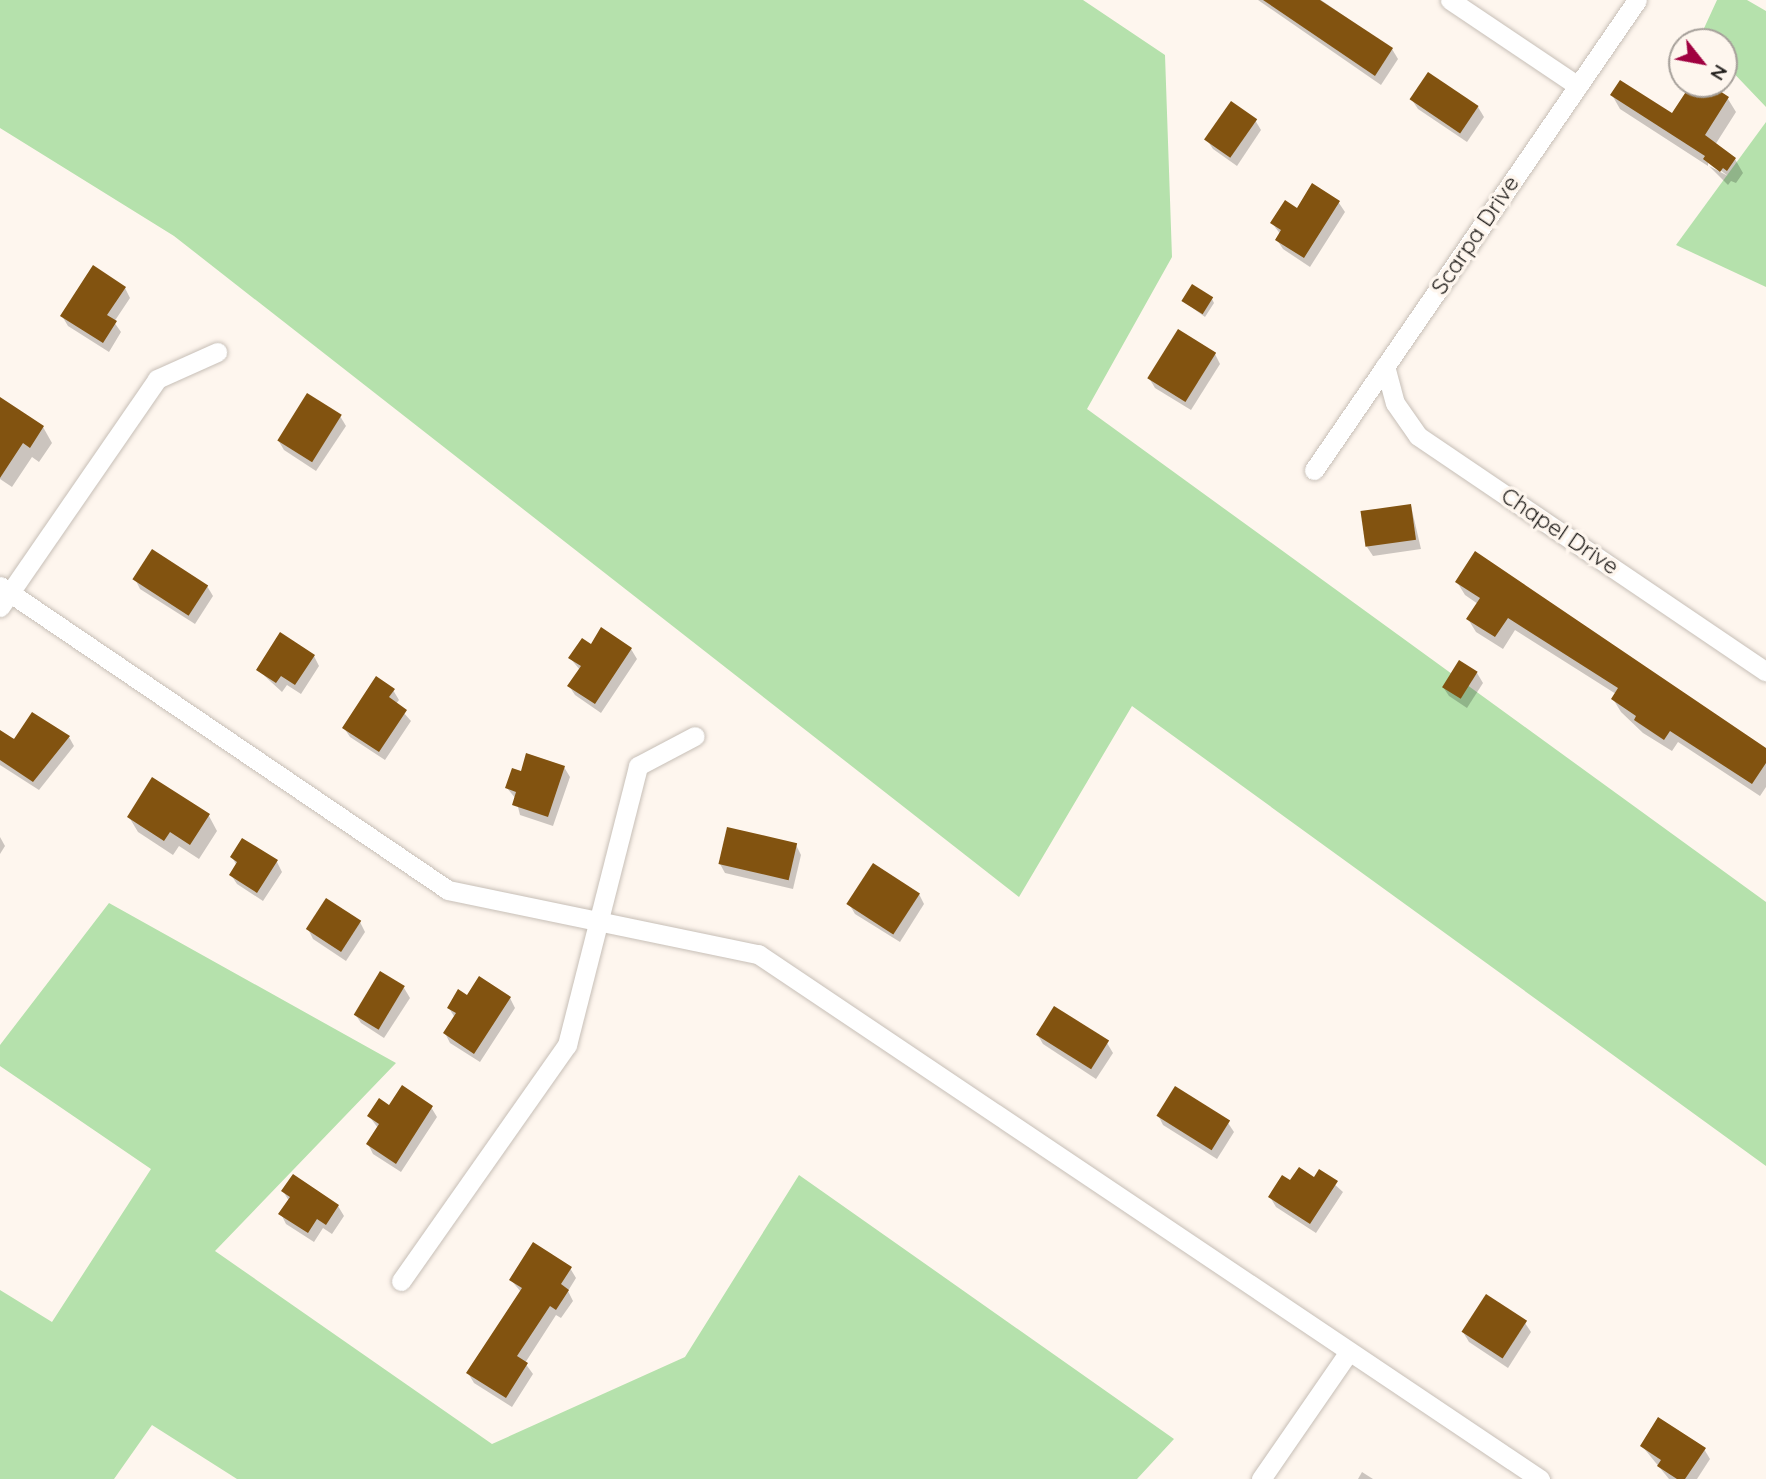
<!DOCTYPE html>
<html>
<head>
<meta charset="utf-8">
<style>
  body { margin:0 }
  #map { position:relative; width:1766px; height:1479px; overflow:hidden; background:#fef6ee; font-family:Quicksand,sans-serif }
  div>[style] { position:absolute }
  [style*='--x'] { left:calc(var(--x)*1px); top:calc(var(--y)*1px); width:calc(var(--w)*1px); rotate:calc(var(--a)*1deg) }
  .green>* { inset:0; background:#b5e1ac }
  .shadow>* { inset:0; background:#0003 }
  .building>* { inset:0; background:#825310; transform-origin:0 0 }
  .roads { filter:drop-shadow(0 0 2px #c7bfb7) drop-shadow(0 0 2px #c7bfb7) }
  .minor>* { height:19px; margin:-9.5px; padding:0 9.5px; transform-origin:9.5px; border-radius:9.5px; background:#fff }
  span { translate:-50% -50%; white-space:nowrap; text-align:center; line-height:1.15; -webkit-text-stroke:7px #fef6ee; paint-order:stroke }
  .street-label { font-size:23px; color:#221f1c }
  .north { position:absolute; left:1668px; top:28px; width:70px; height:70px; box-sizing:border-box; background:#fef6ee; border:2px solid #a6a09a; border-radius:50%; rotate:121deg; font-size:19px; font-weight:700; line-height:28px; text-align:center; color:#221f1c }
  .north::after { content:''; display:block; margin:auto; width:24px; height:32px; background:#a00140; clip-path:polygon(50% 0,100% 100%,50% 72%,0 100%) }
</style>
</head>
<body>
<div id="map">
  <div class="green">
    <i style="clip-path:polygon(0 0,1083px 0,1165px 55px,1172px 257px,1087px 409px,1766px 902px,1766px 1166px,1132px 706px,1019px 897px,174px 236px,0 128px)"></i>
    <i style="clip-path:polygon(1717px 0,1747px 0,1766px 11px,1766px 107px,1724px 63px,1724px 42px,1704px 42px,1700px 37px)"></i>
    <i style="clip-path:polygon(1766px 122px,1766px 287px,1676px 245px)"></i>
    <i style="clip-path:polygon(109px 903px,396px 1063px,215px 1251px,492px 1444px,685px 1357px,799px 1175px,1174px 1439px,1137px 1479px,237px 1479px,152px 1425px,114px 1479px,0 1479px,0 1290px,52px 1322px,151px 1169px,0 1066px,0 1045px)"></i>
  </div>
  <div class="shadow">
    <i style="clip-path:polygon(1258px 0,1321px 0,1392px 49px,1398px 59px,1381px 85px)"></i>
    <i style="clip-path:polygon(1693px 84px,1706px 84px,1728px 99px,1736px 112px,1715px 145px,1735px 159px,1743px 173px,1736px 183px,1731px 181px,1728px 185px,1709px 166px,1728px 176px,1708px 161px,1708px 166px,1620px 109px,1612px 95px,1673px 115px)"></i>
    <i style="clip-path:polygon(1412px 100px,1478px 107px,1484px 117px,1467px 142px,1418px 109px)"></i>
    <i style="clip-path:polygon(1255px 120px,1261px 130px,1237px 166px,1213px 149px,1207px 140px)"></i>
    <i style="clip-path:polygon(1313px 186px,1339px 203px,1345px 212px,1310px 267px,1283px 249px,1277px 240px,1281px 235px,1272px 223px,1297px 210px)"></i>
    <i style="clip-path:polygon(125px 288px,130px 298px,114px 322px,121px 332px,109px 352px,68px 326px,62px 316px)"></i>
    <i style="clip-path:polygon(1212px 299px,1214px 303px,1205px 317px,1183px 301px)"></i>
    <i style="clip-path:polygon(1215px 354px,1220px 364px,1191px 410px,1155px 388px,1149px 378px)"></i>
    <i style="clip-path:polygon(0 405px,43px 427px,52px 443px,39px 462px,32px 457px,12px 487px,0 479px)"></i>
    <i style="clip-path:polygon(340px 416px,346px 426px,316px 471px,284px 450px,278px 440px)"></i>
    <i style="clip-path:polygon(1411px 506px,1421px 549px,1373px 556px,1367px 547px)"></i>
    <i style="clip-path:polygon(135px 579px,207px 586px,213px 596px,195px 624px,140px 589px)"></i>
    <i style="clip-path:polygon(1457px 582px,1766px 750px,1766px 787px,1760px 796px,1678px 742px,1672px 751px,1643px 733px,1621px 712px,1613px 699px,1616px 694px,1515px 630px,1503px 649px,1476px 632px,1468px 619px,1478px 604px,1465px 595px)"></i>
    <i style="clip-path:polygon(591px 646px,631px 649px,637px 659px,601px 713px,575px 695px,569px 686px,580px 670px,570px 658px)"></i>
    <i style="clip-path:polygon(314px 656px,319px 666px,301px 694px,287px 685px,282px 692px,258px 670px)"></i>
    <i style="clip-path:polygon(1477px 673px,1483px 683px,1467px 708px,1449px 696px,1443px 687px)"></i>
    <i style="clip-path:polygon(393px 690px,399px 700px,396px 704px,411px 721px,385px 760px,350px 737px,344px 728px)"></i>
    <i style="clip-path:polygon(69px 737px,74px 746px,39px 790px,0 765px,0 739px)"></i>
    <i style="clip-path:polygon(564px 767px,570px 777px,553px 826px,520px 815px,516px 799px,507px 788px,522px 773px)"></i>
    <i style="clip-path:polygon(209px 816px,217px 831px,199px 859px,179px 846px,173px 855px,138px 832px,129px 817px)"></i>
    <i style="clip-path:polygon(0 837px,5px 846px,0 854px)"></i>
    <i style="clip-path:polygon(796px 845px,801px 855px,793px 889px,725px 873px,720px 864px)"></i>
    <i style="clip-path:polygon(232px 857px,277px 862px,282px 872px,263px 901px,237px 884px,231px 875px,237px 866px)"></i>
    <i style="clip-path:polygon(919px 894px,924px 904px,900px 942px,855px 914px,849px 904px)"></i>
    <i style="clip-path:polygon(360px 922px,365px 932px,346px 961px,313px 939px,308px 929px)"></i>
    <i style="clip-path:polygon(404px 988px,410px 998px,384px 1038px,361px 1023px,355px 1014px)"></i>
    <i style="clip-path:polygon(468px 997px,510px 998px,515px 1008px,480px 1062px,450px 1043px,445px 1033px,455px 1018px,449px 1008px)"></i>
    <i style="clip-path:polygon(1037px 1034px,1107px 1043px,1113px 1053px,1096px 1079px,1043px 1044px)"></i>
    <i style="clip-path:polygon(390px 1107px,431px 1107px,437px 1117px,401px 1172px,373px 1154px,368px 1144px,378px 1128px,369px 1116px)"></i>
    <i style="clip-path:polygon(1158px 1115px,1228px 1123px,1234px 1132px,1217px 1159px,1163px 1125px)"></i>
    <i style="clip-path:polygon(1320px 1171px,1343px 1192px,1316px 1233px,1276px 1207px,1270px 1197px,1290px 1182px,1314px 1180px)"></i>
    <i style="clip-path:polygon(283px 1191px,338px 1206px,344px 1216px,332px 1234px,323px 1228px,314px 1242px,286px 1224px,281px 1214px,289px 1201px)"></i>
    <i style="clip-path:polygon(570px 1268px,576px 1278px,568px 1291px,573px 1301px,561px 1318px,556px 1315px,525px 1363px,533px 1374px,512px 1407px,474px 1383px,468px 1373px,521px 1292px,511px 1280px)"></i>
    <i style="clip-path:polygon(1525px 1323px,1531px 1332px,1508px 1368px,1469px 1342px,1463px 1332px)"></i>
    <i style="clip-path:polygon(1642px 1446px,1704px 1449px,1710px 1459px,1697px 1479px,1669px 1479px)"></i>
    <i style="clip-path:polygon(1362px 1472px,1373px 1479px,1358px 1479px)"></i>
  </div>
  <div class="building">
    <i style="clip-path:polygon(1263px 0,1320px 0,1393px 48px,1375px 76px)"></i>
    <i style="left:1428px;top:72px;width:61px;height:33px;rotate:34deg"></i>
    <i style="clip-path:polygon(1620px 80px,1672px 113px,1691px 84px,1709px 84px,1729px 97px,1705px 135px,1736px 158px,1727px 171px,1723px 168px,1720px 172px,1703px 159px,1705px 156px,1610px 95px)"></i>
    <i style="left:1231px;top:101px;width:32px;height:47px;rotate:35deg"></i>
    <i style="clip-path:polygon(1312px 183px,1340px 201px,1304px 258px,1275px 240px,1281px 230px,1270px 223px,1285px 200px,1297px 208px)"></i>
    <i style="clip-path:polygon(93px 265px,126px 287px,107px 315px,117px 321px,103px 343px,60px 316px)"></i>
    <i style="left:1192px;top:284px;width:25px;height:20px;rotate:32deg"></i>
    <i style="left:1178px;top:329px;width:45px;height:58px;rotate:32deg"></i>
    <i style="left:307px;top:393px;width:41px;height:56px;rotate:32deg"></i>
    <i style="clip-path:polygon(0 397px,44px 426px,30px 448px,23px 443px,0 478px)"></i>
    <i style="left:1411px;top:504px;width:36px;height:51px;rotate:82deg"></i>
    <i style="left:152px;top:549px;width:67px;height:36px;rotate:33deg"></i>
    <i style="clip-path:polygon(1475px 551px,1766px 748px,1766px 763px,1752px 784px,1670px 731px,1664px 740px,1634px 720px,1636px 716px,1611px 699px,1618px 688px,1508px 618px,1495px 637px,1466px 619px,1480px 598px,1455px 582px)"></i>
    <i style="clip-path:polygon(601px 627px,632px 648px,595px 704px,567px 686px,581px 666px,568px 658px,582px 638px,591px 644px)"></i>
    <i style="clip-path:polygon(280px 632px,315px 655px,295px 685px,281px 676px,276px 683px,256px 670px)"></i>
    <i style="left:1459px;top:660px;width:22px;height:32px;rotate:32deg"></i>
    <i style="clip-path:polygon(376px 676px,395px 689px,389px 697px,407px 710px,379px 752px,342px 728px)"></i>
    <i style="clip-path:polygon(32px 712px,70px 736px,33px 782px,0 760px,0 730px,14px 739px)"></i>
    <i style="clip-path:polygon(526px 753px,565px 766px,548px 817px,512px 805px,516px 792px,505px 788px,512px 768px,521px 771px)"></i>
    <i style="clip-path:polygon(152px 777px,210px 814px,190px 845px,170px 832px,164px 841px,127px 817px)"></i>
    <i style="left:727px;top:827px;width:72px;height:38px;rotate:13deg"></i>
    <i style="clip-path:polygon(242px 838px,278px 860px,257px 893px,229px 875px,237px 862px,230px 857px)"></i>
    <i style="left:873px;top:863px;width:56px;height:49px;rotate:33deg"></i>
    <i style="left:326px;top:898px;width:42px;height:37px;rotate:33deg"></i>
    <i style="left:380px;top:971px;width:29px;height:51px;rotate:31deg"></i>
    <i style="clip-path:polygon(479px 976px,511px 997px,474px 1054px,443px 1033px,456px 1013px,447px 1008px,458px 989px,467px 995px)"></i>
    <i style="left:1054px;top:1006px;width:65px;height:34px;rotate:32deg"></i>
    <i style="clip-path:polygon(402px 1085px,433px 1106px,396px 1164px,366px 1144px,379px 1124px,367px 1116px,379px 1098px,389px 1105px)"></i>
    <i style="left:1175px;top:1086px;width:65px;height:35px;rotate:32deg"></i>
    <i style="clip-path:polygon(1299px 1167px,1314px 1177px,1319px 1169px,1338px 1181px,1310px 1224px,1268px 1197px,1282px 1175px,1290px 1180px)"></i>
    <i style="clip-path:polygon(293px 1174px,339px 1205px,326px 1225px,317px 1219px,308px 1233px,278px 1214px,290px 1197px,281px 1191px)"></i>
    <i style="clip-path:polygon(533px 1242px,572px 1267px,561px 1284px,569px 1290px,556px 1310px,550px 1306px,517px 1356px,528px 1363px,506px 1398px,466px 1373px,522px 1288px,509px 1280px)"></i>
    <i style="left:1486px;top:1294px;width:49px;height:45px;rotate:33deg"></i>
    <i style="clip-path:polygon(1658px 1417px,1706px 1448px,1685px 1479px,1677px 1479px,1657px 1466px,1661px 1460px,1640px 1446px)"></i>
  </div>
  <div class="roads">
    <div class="minor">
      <i style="--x:1450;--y:0;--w:154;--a:33.9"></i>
      <i style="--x:1385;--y:366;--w:38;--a:75"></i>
      <i style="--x:1395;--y:403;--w:40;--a:55.1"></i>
      <i style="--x:1418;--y:436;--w:420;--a:34.1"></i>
      <i style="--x:1314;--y:470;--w:570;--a:-55.5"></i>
      <i style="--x:0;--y:586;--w:541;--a:34.16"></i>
      <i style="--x:448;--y:890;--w:317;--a:11.7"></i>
      <i style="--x:758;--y:954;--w:942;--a:33.88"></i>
      <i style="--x:0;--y:607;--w:277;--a:-55.4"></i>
      <i style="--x:157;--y:379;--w:66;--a:-24.2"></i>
      <i style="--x:401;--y:1281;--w:289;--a:-54.9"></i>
      <i style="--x:567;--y:1045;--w:288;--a:-75.7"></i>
      <i style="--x:638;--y:766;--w:64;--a:-27.8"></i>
      <i style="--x:1261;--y:1479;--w:153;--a:-55.4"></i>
    </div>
  </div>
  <div class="street-label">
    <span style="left:1475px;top:235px;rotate:-56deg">Scarpa Drive</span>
    <span style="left:1560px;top:531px;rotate:34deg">Chapel Drive</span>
  </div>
  <div class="north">N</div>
</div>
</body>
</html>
